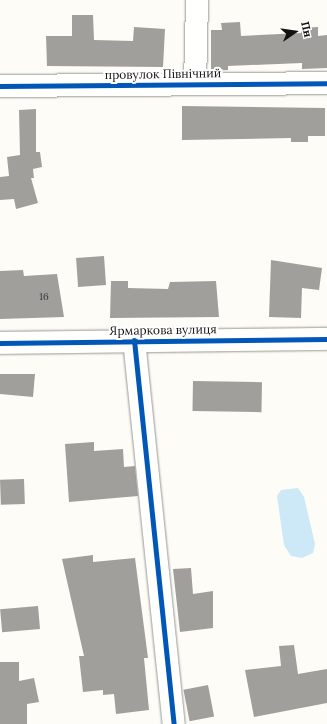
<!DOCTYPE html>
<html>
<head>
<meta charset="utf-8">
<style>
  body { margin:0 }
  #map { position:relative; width:327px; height:724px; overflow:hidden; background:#fdfcf7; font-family:Lora,serif }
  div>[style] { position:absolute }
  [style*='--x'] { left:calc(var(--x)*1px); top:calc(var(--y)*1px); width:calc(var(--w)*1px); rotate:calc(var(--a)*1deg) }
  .water>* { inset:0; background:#cde8f7 }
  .building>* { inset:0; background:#a19f9c; transform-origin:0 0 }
  .roads { filter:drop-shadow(0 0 1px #979795) drop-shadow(0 0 1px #979795) }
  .minor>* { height:22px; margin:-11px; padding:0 11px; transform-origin:11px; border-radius:11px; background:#fffffe }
  .cycleway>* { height:5px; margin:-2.5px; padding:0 2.5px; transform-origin:2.5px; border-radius:2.5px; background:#0057b8 }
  span { translate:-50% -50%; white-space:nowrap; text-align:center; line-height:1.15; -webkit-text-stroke:4px #fff; paint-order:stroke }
  .number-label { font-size:10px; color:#353434 }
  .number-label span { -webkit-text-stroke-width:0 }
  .street-label { font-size:12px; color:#111 }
  .north { position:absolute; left:275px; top:12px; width:40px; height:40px; -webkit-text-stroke:3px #fff; paint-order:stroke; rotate:77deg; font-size:11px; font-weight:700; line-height:16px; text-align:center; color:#111 }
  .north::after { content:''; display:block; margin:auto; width:14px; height:18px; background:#111; clip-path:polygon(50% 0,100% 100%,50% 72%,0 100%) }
</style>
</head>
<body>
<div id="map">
  <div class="water">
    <i style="clip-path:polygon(298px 488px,304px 497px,315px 544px,313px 553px,302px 558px,291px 556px,284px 545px,277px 496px,281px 490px)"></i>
  </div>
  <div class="building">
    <i style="clip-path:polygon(72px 15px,93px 15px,94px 40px,133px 41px,134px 27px,165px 29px,163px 67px,47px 66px,46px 36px,72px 36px)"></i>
    <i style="clip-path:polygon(240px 22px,241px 36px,301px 33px,301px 28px,318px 27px,318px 36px,327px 35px,327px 68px,302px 69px,302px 63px,228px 66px,228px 70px,211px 71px,211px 30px,222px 30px,221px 23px)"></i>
    <i style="clip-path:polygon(182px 106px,325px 108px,325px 136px,308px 136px,308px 142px,291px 142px,291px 138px,182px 140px)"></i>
    <i style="clip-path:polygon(36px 109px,36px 152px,40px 152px,42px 167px,33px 169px,34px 178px,31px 178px,38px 203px,16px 209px,14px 199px,0 200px,0 177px,9px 176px,7px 157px,20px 155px,19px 110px)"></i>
    <i style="left:104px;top:256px;width:29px;height:28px;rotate:86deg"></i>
    <i style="clip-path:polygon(271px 260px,322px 268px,319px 290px,302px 288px,301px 318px,269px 317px)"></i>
    <i style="clip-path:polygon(23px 270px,24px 276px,57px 274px,64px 317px,0 319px,0 271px)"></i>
    <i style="clip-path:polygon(111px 281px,128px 281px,128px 288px,168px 289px,170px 282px,216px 281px,219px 317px,110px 318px)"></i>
    <i style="clip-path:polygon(0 374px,35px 374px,33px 397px,0 394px)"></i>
    <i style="left:193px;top:381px;width:69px;height:30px;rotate:1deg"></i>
    <i style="clip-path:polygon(94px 442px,94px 451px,123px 449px,124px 467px,135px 466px,138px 496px,69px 502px,65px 444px)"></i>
    <i style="left:24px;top:479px;width:25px;height:24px;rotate:88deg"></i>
    <i style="clip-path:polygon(93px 555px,93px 562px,135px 558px,148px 658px,144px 658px,149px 710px,116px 714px,114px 694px,103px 695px,103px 690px,83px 692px,79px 656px,84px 656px,62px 559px)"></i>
    <i style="clip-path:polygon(191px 568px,193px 594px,213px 591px,213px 628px,180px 632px,173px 569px)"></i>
    <i style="left:38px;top:606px;width:23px;height:38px;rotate:85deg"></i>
    <i style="clip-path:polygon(294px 645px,298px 674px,327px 669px,327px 703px,254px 717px,245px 670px,281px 666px,279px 646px)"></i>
    <i style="clip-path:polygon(0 662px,19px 662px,19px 681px,34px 678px,39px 702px,27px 704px,27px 724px,0 724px)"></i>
    <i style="left:208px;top:685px;width:32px;height:25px;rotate:79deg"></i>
  </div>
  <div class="roads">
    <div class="minor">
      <i style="--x:195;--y:84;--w:84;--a:-88.6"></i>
      <i style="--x:0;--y:86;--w:327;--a:-0.5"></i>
      <i style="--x:134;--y:340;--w:386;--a:84.1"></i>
      <i style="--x:0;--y:343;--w:327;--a:-0.7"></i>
    </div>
  </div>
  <div class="cycleway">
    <i style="--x:0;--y:86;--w:327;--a:-0.5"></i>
    <i style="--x:134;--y:340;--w:386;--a:84.1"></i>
    <i style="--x:0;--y:343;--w:327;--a:-0.7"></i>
  </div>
  <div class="number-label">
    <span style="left:44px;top:297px">16</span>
  </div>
  <div class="street-label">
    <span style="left:163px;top:74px;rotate:-1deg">провулок Північний</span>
    <span style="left:163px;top:330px;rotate:-1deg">Ярмаркова вулиця</span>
  </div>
  <div class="north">Пн</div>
</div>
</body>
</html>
